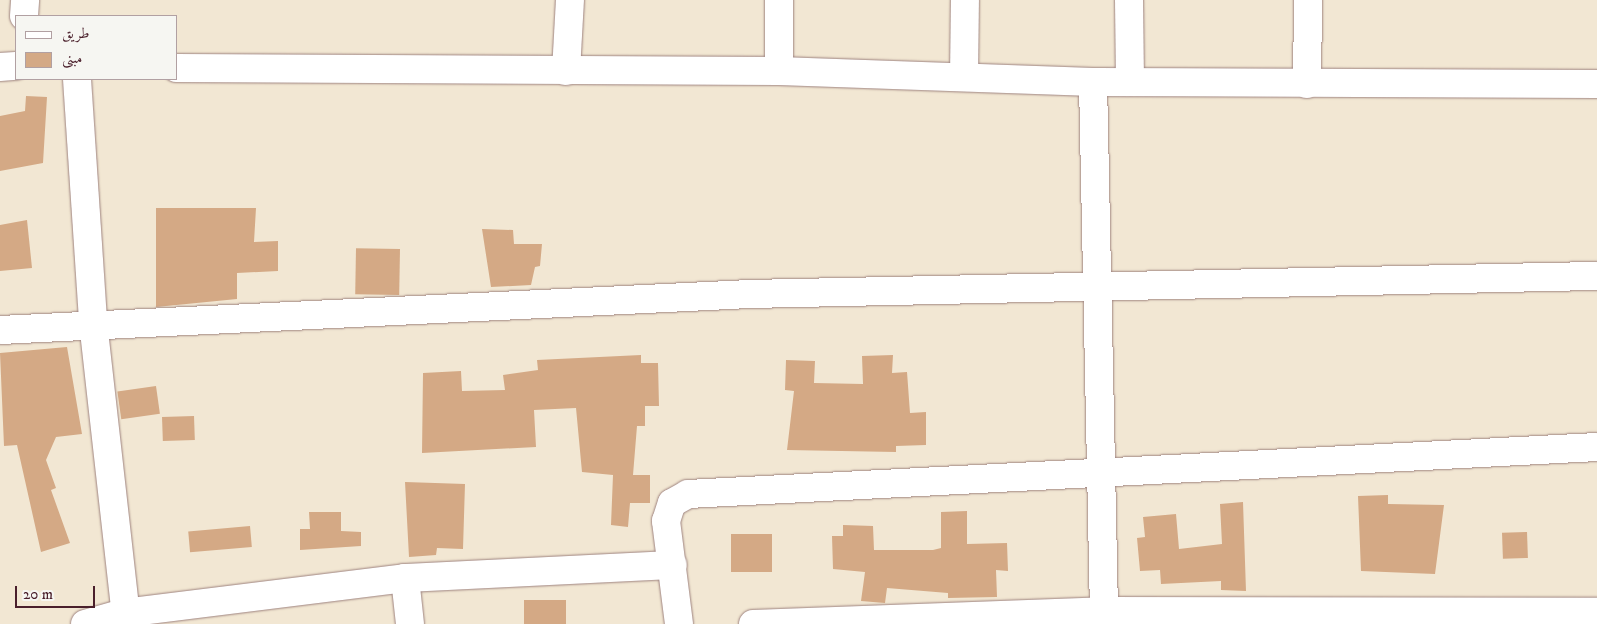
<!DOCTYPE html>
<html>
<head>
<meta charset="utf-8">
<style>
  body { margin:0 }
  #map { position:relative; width:1597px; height:624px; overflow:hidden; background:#f2e7d3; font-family:"IM FELL DW Pica",Amiri,serif }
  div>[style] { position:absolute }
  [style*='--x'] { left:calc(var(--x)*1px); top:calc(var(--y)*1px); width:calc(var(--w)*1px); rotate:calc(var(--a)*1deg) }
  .building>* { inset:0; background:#d4a985; transform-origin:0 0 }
  .roads { filter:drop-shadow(0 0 1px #9e837f) drop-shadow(0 0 1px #9e837f) }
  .minor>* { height:28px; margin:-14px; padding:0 14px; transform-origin:14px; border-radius:14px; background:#fff }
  span { translate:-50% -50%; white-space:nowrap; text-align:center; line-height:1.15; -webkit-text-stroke:4.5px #f6f6f2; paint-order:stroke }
  .legend { position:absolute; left:15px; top:15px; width:162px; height:65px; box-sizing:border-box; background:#f6f6f2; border:1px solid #b1a0a2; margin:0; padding:6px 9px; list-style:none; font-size:15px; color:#4a1f2b }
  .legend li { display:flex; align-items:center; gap:10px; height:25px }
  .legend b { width:25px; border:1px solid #b1a0a2 }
  .scale { position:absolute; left:15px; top:586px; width:80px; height:22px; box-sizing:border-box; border:2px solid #4a1f2b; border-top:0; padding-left:6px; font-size:15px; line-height:18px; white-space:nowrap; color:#4a1f2b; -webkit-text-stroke:4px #f6f6f2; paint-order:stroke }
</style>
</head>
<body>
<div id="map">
  <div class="building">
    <i style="clip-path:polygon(26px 96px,47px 97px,43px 163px,0 171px,0 116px,25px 111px)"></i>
    <i style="clip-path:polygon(156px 208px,256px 208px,254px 242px,278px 241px,278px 271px,237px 273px,237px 299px,156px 307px)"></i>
    <i style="clip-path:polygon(27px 220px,32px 268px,0 271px,0 225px)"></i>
    <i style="clip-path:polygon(482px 229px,513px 230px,514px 244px,542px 244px,540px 266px,535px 267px,531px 285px,491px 287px)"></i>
    <i style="left:400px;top:249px;width:46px;height:44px;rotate:91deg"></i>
    <i style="clip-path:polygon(67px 347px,82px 434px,56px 437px,46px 460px,56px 488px,51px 490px,70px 543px,41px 552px,17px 445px,4px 446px,0 353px)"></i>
    <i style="clip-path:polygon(641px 355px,641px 363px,658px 363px,659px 406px,645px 406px,645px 426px,637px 426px,633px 475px,650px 475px,650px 503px,630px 503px,628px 527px,611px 525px,613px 475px,582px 472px,576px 408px,534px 410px,536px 447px,422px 453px,423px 373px,461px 371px,462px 391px,505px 390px,503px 375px,538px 370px,537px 360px)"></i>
    <i style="clip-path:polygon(893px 355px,892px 373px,907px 372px,910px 413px,926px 412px,926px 445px,896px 446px,896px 452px,787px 450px,794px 391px,785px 390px,786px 360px,815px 361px,814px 383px,863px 384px,862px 356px)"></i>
    <i style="left:156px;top:386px;width:28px;height:39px;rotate:82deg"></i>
    <i style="left:194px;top:416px;width:24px;height:32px;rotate:88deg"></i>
    <i style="clip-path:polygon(405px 482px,465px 484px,463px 549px,437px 548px,436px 555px,409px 557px)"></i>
    <i style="clip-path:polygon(1388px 495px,1388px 504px,1444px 505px,1435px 574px,1361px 571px,1358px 496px)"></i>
    <i style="clip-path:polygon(1243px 502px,1246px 591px,1221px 590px,1221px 581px,1161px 584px,1160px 570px,1140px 571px,1137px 538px,1145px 537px,1143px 517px,1176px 514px,1179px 549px,1222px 544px,1220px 504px)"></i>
    <i style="clip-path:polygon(967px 511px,967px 544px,1007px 543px,1008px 571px,996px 570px,997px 597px,948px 598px,948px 593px,887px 588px,885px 603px,861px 601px,865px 572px,833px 569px,832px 536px,843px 536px,843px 525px,873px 526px,874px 550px,933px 550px,941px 548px,941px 512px)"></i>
    <i style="clip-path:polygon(309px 512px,341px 512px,341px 531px,361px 532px,361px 546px,300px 550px,300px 529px,310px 529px)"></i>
    <i style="left:250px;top:526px;width:21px;height:62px;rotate:85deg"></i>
    <i style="left:1527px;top:532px;width:26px;height:25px;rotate:88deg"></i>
    <i style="left:731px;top:534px;width:41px;height:38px"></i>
    <i style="left:524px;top:600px;width:42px;height:24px"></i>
  </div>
  <div class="roads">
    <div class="minor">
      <i style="--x:779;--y:0;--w:71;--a:90"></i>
      <i style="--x:1129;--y:0;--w:82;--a:89.3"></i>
      <i style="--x:24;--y:16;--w:16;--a:-86"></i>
      <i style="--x:0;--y:67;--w:16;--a:-4"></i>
      <i style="--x:176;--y:68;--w:603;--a:0.29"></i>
      <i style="--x:779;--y:71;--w:314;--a:2"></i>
      <i style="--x:1093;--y:82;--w:504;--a:0.23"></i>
      <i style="--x:566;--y:71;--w:71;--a:-86.8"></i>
      <i style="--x:964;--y:77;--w:77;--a:-89.3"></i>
      <i style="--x:77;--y:79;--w:244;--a:86.2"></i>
      <i style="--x:93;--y:322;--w:304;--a:83.6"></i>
      <i style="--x:1093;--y:82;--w:529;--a:88.81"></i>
      <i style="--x:1307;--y:84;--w:84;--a:-89.3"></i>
      <i style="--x:0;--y:330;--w:750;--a:-2.75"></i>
      <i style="--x:749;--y:294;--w:848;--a:-1.22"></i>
      <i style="--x:405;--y:578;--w:46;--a:83.8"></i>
      <i style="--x:85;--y:624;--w:41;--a:-15.8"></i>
      <i style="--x:124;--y:613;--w:283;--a:-7.1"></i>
      <i style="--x:405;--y:578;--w:268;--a:-2.8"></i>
      <i style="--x:679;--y:624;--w:104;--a:-97.2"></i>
      <i style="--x:666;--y:521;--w:19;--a:-72"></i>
      <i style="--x:672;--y:503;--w:18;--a:-29"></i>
      <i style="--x:688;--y:494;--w:910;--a:-2.96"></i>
      <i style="--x:753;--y:624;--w:351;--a:-2.1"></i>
      <i style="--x:1104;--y:611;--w:493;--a:0.1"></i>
    </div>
  </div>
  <ul class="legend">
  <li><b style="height:6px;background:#fff"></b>طريق</li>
  <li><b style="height:14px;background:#d4a985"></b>مبنى</li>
  </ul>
  <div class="scale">20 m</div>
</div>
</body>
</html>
